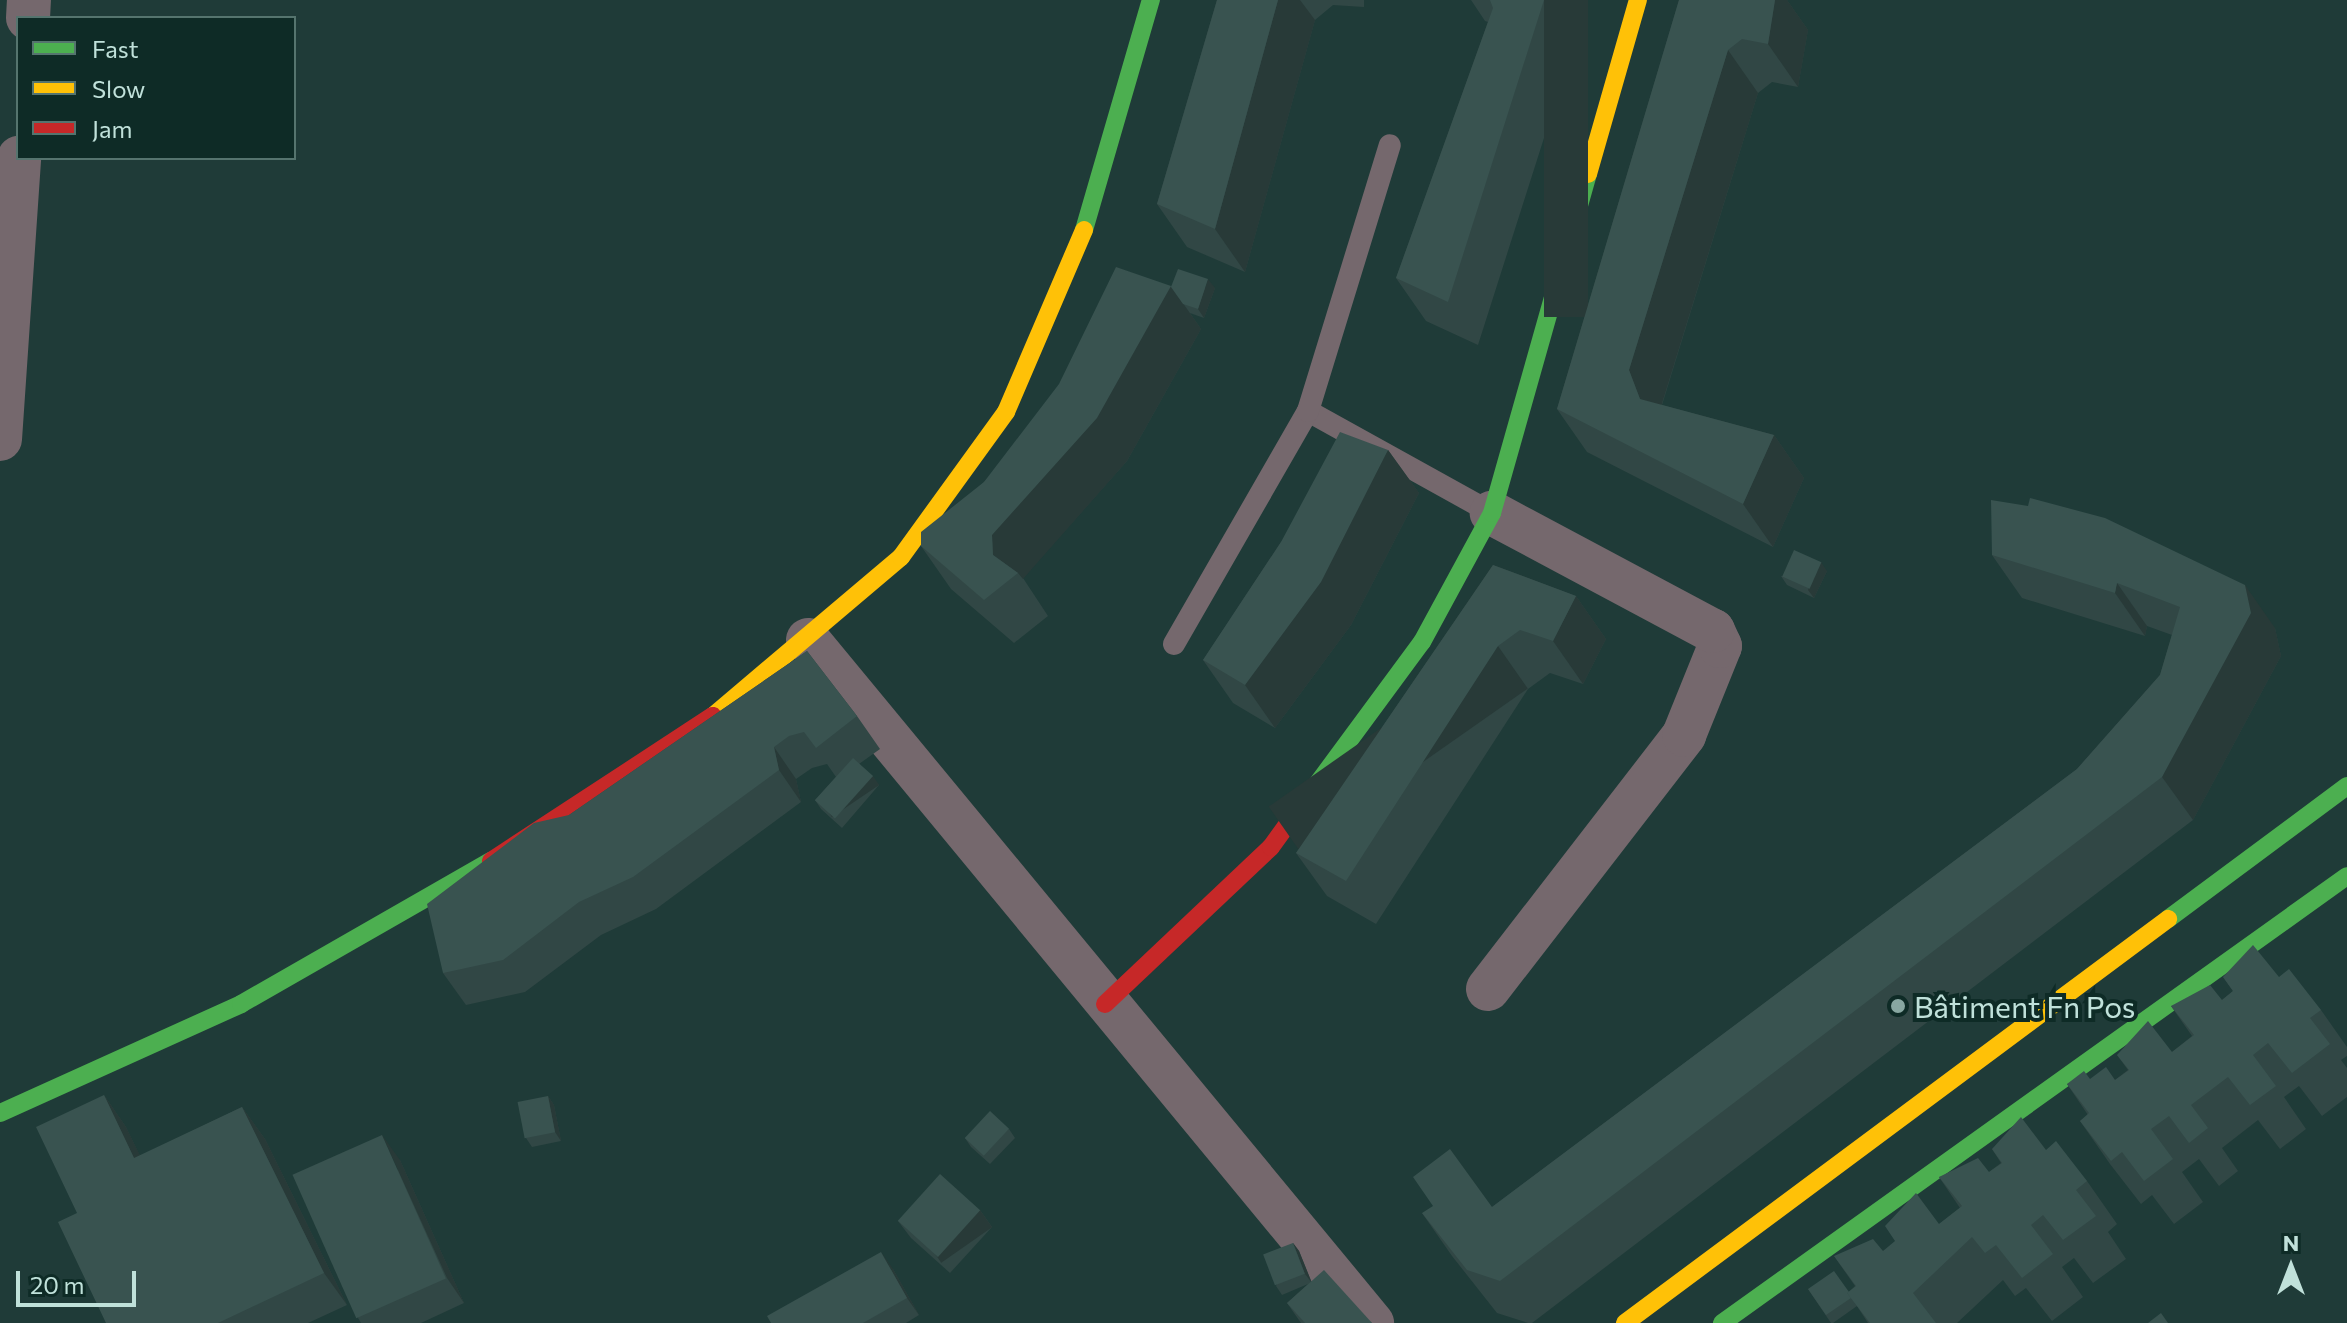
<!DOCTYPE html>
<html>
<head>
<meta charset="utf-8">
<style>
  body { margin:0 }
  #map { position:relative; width:2347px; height:1323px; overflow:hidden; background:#1f3b38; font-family:Commissioner,sans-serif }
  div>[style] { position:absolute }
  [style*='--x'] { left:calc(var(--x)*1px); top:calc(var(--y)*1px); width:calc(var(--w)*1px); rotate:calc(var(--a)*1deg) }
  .lane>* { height:22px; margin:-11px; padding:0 11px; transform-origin:11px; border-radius:11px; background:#75686d }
  .street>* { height:44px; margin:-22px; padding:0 22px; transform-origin:22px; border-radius:22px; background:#75686d }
  .fast>* { height:18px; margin:-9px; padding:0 9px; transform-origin:9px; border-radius:9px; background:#4caf50 }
  .slow>* { height:18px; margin:-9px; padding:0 9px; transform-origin:9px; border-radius:9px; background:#ffc107 }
  .jam>* { height:18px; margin:-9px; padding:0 9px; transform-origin:9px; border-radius:9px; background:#c62828 }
  .wall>* { inset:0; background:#314745 }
  .shaded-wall>* { inset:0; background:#283a38; transform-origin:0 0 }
  .building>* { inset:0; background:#395350; transform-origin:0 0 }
  .dots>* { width:22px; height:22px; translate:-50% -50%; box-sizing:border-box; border:4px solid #0e2b26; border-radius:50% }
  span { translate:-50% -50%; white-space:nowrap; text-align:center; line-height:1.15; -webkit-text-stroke:8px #0e2b26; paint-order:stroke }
  .poi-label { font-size:30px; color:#c0e1da }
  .left { translate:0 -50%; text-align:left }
  .legend { position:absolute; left:16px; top:16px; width:280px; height:144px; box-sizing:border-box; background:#0e2b26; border:2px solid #55746e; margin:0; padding:10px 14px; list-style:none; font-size:24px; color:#c0e1da }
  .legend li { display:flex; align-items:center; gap:16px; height:40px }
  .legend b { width:40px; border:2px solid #55746e }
  .north { position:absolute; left:2251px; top:1227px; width:80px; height:80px; -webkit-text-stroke:6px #0e2b26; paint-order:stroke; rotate:0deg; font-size:22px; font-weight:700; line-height:32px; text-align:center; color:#c0e1da }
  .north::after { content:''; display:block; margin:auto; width:28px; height:36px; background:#c0e1da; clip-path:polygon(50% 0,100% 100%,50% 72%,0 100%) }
  .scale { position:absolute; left:16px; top:1271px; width:120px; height:36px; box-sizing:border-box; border:4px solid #c0e1da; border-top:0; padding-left:10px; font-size:24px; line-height:28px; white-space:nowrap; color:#c0e1da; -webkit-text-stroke:6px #0e2b26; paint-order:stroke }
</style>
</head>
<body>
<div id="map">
  <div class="lane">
    <i style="--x:1308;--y:411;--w:210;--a:29"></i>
    <i style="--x:1174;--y:644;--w:269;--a:-60.1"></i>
    <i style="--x:1308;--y:411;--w:278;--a:-72.9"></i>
  </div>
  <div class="street">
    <i style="--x:28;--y:18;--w:18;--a:-87"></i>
    <i style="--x:0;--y:439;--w:282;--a:-86.1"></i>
    <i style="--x:808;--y:640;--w:886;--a:50.45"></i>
    <i style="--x:1488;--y:989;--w:321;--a:-52.3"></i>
    <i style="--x:1684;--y:735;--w:96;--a:-68"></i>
    <i style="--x:1720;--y:646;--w:17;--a:-115"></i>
    <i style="--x:1713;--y:631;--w:251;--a:-151.9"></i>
  </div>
  <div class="fast">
    <i style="--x:1084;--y:230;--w:240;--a:-73.8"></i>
    <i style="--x:1295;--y:814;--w:214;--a:-53.6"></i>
    <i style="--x:1422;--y:642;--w:147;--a:-61.5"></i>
    <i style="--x:1492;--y:513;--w:352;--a:-74.2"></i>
    <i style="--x:2168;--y:919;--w:223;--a:-36.6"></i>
    <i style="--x:0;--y:1113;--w:265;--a:-24.3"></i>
    <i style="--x:241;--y:1004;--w:288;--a:-29.8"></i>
    <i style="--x:1722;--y:1323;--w:768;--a:-35.57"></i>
  </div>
  <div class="slow">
    <i style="--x:1588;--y:174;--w:181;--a:-74"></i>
    <i style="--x:713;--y:716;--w:246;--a:-40.2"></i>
    <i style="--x:901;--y:557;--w:179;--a:-54.1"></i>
    <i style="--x:1006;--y:412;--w:198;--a:-66.8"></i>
    <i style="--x:1625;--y:1323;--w:677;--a:-36.65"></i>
  </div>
  <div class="jam">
    <i style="--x:491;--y:861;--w:265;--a:-33.2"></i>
    <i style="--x:1105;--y:1004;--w:228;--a:-43.4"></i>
    <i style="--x:1271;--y:847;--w:41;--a:-54"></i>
  </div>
  <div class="wall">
    <i style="clip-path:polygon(1217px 0,1364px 0,1364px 7px,1333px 5px,1315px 20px,1245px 272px,1187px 247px,1157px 204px)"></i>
    <i style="clip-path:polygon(1471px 0,1588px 0,1478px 345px,1426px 321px,1396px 278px,1488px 22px,1485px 21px)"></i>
    <i style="clip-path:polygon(1679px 0,1787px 0,1808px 30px,1798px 87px,1772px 82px,1758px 93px,1662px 405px,1774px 435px,1804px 478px,1773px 547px,1587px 452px,1557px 409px)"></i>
    <i style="clip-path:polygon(1171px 286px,1215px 288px,1204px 318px,1190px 313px,1201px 329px,1127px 461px,1023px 578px,1048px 616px,1014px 643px,951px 589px,921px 546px,984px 482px)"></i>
    <i style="clip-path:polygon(1388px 450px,1419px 493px,1351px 625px,1275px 728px,1233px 703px,1203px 660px,1281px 542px)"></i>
    <i style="clip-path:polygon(2028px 506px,2275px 628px,2281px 656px,2193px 820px,1532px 1323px,1528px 1323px,1497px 1313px,1452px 1256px,1422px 1213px,1492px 1207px,2077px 769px,2160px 675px,2172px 635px,2147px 626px,2145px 636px,2022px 598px,1992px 555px)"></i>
    <i style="clip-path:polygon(1493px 565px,1576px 596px,1606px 639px,1583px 684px,1550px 673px,1528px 689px,1376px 924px,1327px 896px,1296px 853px)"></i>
    <i style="clip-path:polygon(1827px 571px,1814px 598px,1787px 585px,1781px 576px)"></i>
    <i style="clip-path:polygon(807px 651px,857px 716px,880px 749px,859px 764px,879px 785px,842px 828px,821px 809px,815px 800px,836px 777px,827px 764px,812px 768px,796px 779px,801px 802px,656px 909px,601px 935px,525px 992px,466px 1005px,443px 973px,569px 815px)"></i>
    <i style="clip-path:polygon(2223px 977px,2279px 977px,2321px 1010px,2347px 1047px,2347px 1056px,2341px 1060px,2347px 1068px,2347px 1097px,2322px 1116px,2299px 1086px,2284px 1097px,2306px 1129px,2280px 1149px,2258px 1120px,2222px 1148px,2238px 1171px,2219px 1186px,2199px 1159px,2182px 1172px,2203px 1202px,2174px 1224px,2152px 1195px,2141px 1204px,2110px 1164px,2080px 1121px,2088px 1115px,2067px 1084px,2090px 1079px,2115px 1080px,2128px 1070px,2117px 1055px,2172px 1052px,2192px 1036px,2171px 1006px,2222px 1000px,2233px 991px)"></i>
    <i style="clip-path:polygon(104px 1095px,126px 1127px,140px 1156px,242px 1107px,265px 1139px,347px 1305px,308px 1323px,106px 1323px,77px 1213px)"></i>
    <i style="clip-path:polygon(548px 1096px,554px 1105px,561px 1141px,532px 1147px,526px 1138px)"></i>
    <i style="clip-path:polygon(1009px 1129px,1015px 1138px,990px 1164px,971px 1147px,965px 1138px)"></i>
    <i style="clip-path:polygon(1992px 1149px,2046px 1150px,2087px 1181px,2117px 1224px,2108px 1232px,2126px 1259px,2093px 1283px,2074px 1258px,2062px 1267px,2083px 1297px,2052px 1321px,2026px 1288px,2015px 1296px,2003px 1280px,1957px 1323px,1868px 1323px,1857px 1306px,1833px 1323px,1831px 1323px,1808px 1289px,1849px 1292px,1855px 1286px,1834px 1256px,1883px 1251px,1939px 1224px,1960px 1208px,1939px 1177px,1989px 1172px,2001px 1163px)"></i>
    <i style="clip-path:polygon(400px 1160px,464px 1303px,421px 1323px,361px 1323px,358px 1318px)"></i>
    <i style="clip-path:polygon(980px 1210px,992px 1227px,950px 1273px,911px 1238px,898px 1221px)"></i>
    <i style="clip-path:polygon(1293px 1243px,1299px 1251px,1311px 1281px,1372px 1323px,1301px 1323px,1287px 1303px,1308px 1284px,1282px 1295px,1276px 1286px)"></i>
    <i style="clip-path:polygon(893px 1269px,919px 1315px,906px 1323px,771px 1323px)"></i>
  </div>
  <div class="shaded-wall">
    <i style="clip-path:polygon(1278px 0,1300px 0,1315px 20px,1245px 272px,1215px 229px)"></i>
    <i style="left:1544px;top:0;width:44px;height:317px"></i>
    <i style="clip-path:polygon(1775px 0,1787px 0,1808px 30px,1798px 87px,1768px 44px)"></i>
    <i style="clip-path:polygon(1728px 50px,1758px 93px,1659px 413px,1640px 399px,1629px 370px)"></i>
    <i style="clip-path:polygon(1208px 279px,1215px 288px,1204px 318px,1198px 309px)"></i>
    <i style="clip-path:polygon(1171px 286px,1201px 329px,1127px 461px,1023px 579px,1018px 573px,993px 555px,992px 535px)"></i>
    <i style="clip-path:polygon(1774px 435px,1804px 478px,1773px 547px,1743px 504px)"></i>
    <i style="clip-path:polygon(1388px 450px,1419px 493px,1351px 625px,1275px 728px,1245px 685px)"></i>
    <i style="clip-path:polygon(1821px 562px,1827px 571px,1814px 598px,1808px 590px)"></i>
    <i style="clip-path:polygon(2117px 583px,2147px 626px,2145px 636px,2115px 593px)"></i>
    <i style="clip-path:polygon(2245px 585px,2275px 628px,2281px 656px,2193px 820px,2162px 777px)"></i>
    <i style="clip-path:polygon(1576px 596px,1606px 639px,1583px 684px,1553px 641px)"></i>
    <i style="left:1498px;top:646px;width:52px;height:280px;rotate:55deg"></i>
    <i style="clip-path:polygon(774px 747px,796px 779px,801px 802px,779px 770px)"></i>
    <i style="left:873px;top:776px;width:11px;height:57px;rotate:56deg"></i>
    <i style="clip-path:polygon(104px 1095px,126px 1127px,157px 1190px,134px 1158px)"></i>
    <i style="clip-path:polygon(548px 1096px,554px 1105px,561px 1141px,555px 1132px)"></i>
    <i style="clip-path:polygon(242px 1107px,265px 1139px,347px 1305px,324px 1273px)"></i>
    <i style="clip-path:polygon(382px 1135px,400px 1160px,464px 1303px,447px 1278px)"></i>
    <i style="left:980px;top:1210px;width:21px;height:62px;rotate:55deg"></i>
    <i style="clip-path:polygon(1293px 1243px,1299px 1251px,1312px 1283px,1305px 1274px)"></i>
    <i style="clip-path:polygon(881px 1252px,893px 1269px,919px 1315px,907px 1298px)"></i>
  </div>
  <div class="building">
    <i style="clip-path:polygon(1217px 0,1278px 0,1215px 229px,1157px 204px)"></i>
    <i style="clip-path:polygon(1490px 0,1544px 0,1448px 302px,1396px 278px,1493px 8px)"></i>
    <i style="clip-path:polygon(1679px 0,1775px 0,1768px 44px,1742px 39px,1728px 50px,1629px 370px,1640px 399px,1774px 435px,1743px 504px,1557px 409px)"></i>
    <i style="clip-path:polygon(1116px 267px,1171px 286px,1097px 418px,992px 535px,993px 555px,1018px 573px,984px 600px,921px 546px,921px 532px,984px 482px,1059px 384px)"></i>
    <i style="clip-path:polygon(1178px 269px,1208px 279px,1198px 309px,1183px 304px,1171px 287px)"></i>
    <i style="clip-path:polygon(1340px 432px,1388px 450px,1321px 582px,1245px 685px,1203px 660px,1281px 542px)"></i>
    <i style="clip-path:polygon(2030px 498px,2105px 518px,2245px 585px,2251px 613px,2162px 777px,1500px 1281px,1467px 1270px,1422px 1213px,1433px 1206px,1413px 1177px,1450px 1149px,1492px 1207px,2077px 769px,2160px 675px,2180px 607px,2117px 583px,2115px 593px,1992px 555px,1991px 500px,2028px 506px)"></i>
    <i style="left:1794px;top:550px;width:30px;height:29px;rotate:24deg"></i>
    <i style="clip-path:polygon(1493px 565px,1576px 596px,1553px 641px,1520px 630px,1498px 646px,1346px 881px,1296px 853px)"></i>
    <i style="clip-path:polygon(807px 651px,857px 716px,816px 748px,804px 732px,789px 736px,774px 747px,779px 770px,633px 877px,579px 902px,503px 960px,443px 973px,427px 904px,534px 823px,569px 815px)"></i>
    <i style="left:853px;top:758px;width:27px;height:57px;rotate:42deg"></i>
    <i style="clip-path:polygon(2253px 945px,2279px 977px,2289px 969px,2321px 1010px,2310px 1018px,2330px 1044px,2292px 1073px,2268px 1043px,2253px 1055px,2276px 1086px,2250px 1105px,2228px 1077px,2191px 1105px,2208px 1128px,2189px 1143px,2169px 1116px,2151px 1129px,2173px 1159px,2144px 1181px,2122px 1152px,2111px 1161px,2080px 1121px,2089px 1113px,2067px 1084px,2084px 1071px,2090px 1079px,2106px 1067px,2115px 1080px,2129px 1070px,2117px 1055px,2148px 1021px,2172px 1052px,2194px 1035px,2171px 1006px,2210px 985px,2222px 1000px,2233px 991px,2223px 977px)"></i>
    <i style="clip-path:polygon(104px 1095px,134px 1158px,242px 1107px,324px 1273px,218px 1323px,106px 1323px,58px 1222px,77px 1213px,36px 1127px)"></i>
    <i style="left:548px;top:1096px;width:37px;height:31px;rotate:79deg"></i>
    <i style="left:990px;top:1111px;width:26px;height:37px;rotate:43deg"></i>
    <i style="clip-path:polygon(2021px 1117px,2046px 1150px,2056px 1141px,2087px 1181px,2076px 1190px,2096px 1216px,2063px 1240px,2043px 1215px,2031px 1225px,2053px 1254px,2022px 1278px,1996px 1245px,1985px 1253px,1972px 1237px,1913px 1293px,1936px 1323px,1870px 1323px,1847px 1293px,1856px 1286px,1834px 1256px,1873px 1239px,1883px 1251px,1895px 1241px,1885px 1226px,1916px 1193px,1939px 1224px,1962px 1206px,1939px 1177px,1978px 1158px,1989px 1172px,2002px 1163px,1992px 1149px)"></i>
    <i style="left:382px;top:1135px;width:157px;height:98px;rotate:66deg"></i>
    <i style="left:940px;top:1174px;width:54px;height:63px;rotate:42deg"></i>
    <i style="left:1293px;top:1243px;width:33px;height:32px;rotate:69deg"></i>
    <i style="clip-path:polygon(881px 1252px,907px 1298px,863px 1323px,771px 1323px,767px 1316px)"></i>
    <i style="clip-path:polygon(1324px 1270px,1372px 1323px,1305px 1323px,1287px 1303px)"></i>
    <i style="clip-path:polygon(1834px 1271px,1849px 1292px,1847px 1293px,1851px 1298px,1826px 1315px,1808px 1289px)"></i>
    <i style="clip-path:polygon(2161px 1313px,2168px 1323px,2148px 1323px)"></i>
  </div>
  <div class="dots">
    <i style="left:1898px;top:1006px;background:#88a7a1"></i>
  </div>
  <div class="poi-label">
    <span class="left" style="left:1914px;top:1006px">Bâtiment Fn Pos</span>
  </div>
  <ul class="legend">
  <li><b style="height:10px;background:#4caf50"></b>Fast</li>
  <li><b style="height:10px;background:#ffc107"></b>Slow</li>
  <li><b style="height:10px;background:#c62828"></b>Jam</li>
  </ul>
  <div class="north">N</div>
  <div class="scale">20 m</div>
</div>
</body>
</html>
